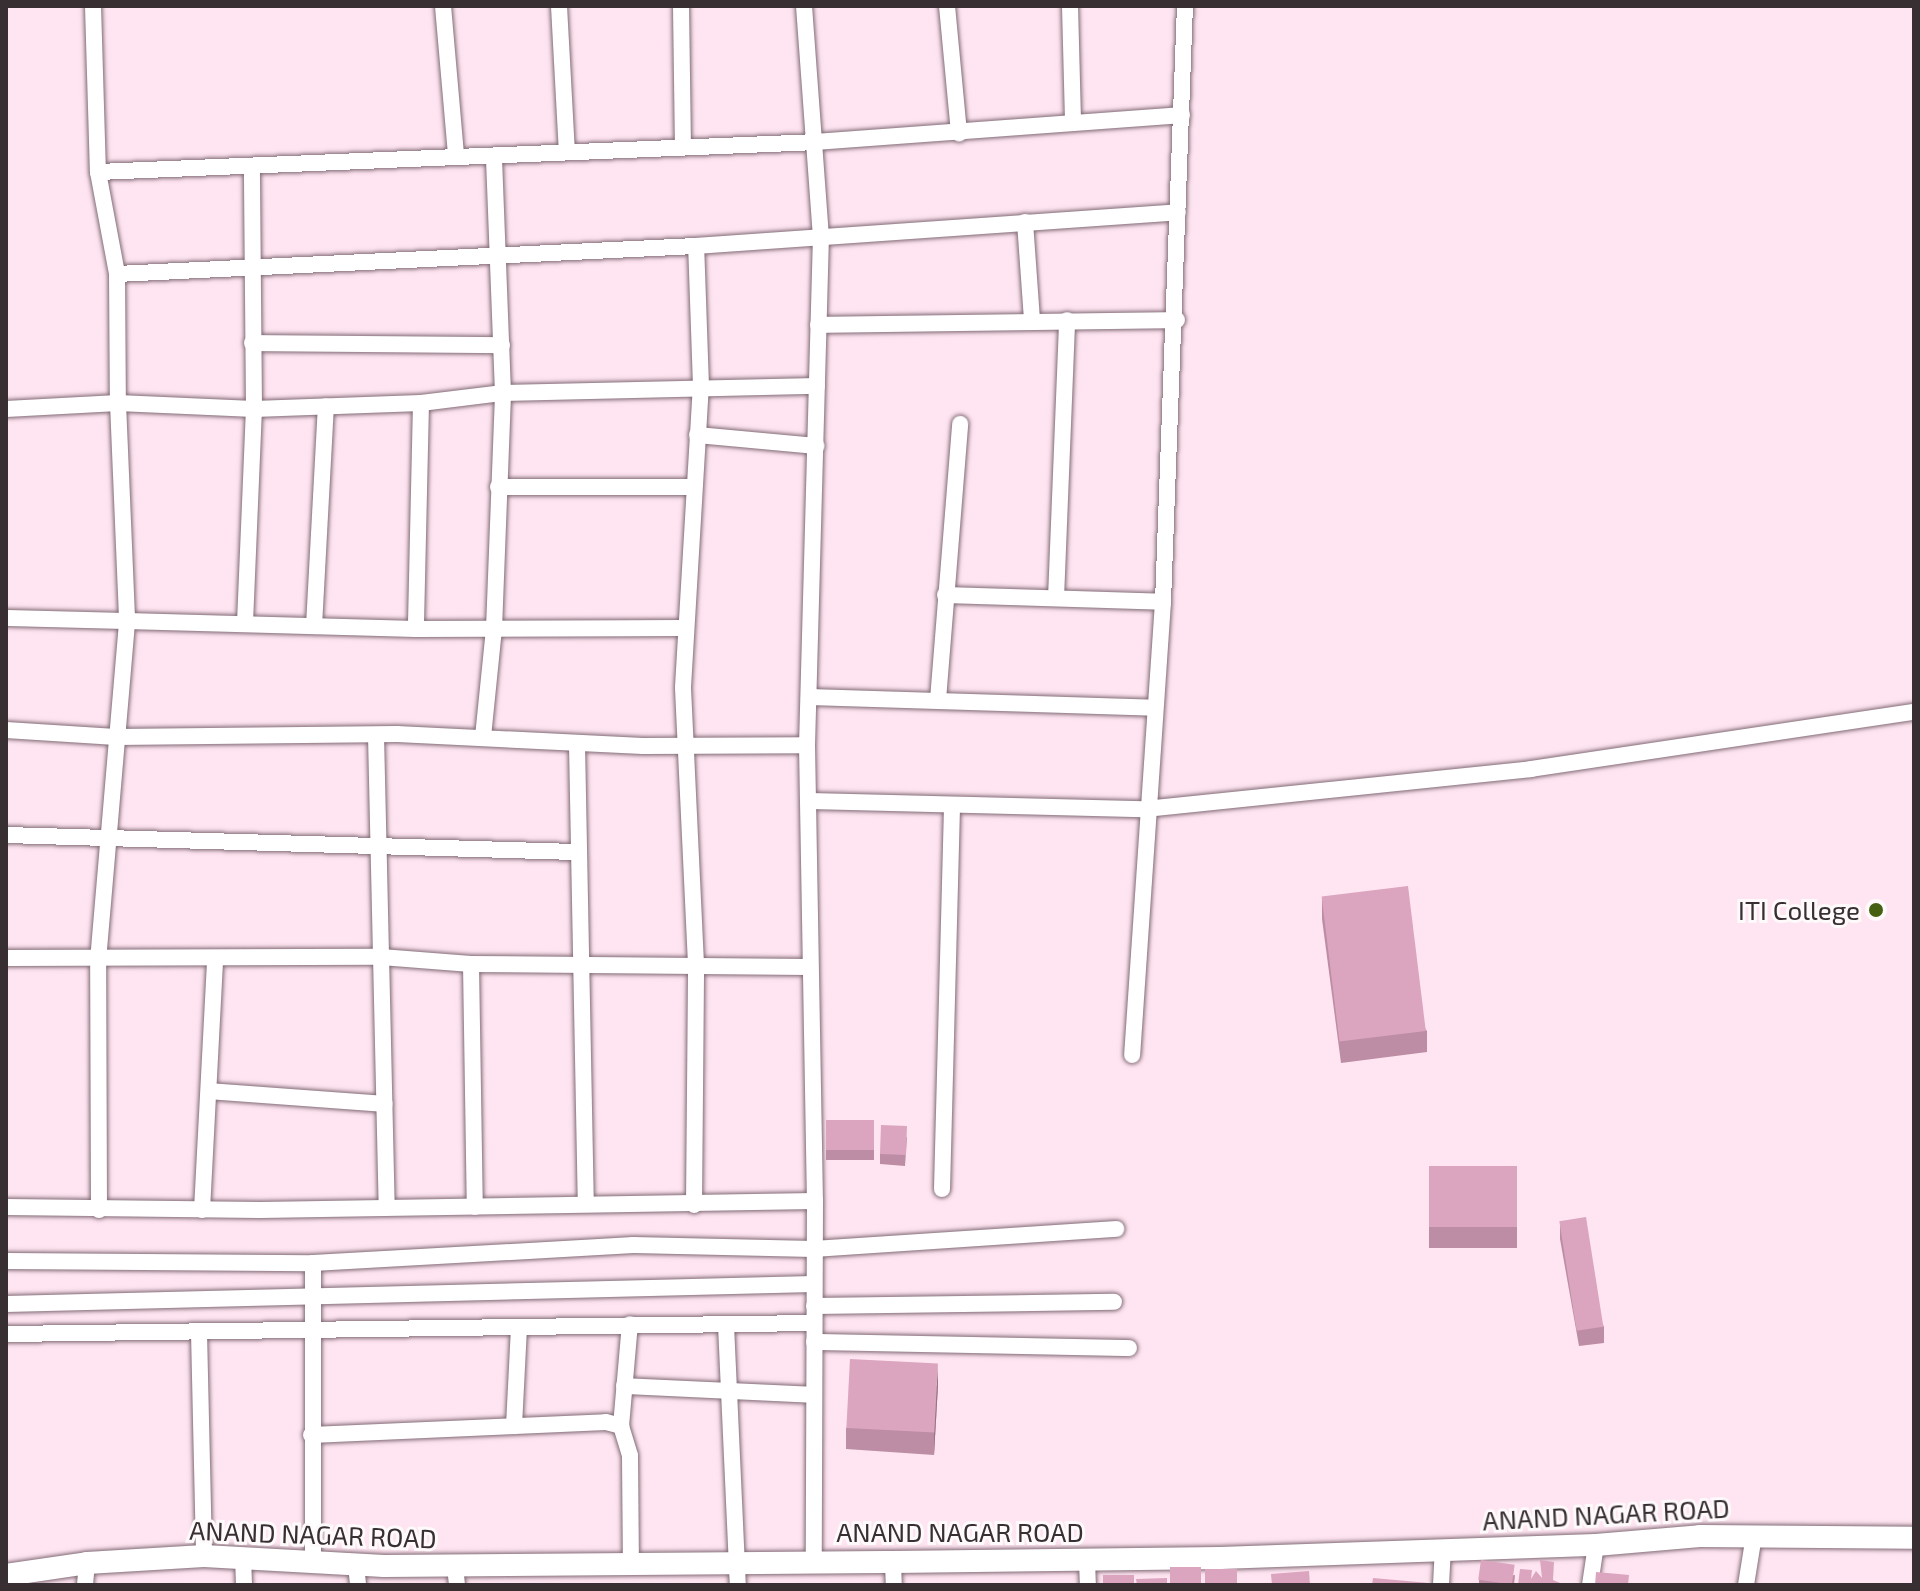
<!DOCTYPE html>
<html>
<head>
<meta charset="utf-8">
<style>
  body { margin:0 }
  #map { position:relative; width:1920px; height:1591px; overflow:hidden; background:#fee5f1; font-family:"Exo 2",sans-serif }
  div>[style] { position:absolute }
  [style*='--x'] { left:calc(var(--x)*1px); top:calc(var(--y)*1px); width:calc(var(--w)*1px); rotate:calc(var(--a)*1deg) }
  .roads { filter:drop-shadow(0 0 2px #826b76) drop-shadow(0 0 2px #826b76) }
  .street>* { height:16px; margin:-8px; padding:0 8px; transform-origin:8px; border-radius:8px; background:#fff }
  .secondary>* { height:22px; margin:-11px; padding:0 11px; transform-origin:11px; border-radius:11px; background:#fff }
  .wall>* { inset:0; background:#bc8da4; transform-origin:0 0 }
  .shaded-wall>* { inset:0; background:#997386 }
  .building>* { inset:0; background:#dba4bf; transform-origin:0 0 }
  .dots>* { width:22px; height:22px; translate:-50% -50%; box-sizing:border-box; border:4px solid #fef9fb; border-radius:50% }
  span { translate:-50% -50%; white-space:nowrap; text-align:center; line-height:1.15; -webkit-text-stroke:6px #fef9fb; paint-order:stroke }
  .poi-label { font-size:26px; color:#382f33 }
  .right { translate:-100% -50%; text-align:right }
  .street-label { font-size:26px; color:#382f33 }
  .frame { position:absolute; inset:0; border:8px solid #382f33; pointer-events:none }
</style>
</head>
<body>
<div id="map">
  <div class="roads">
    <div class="street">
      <i style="--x:93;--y:6;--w:166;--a:88.3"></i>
      <i style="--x:98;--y:172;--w:104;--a:79.4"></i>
      <i style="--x:117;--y:274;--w:129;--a:89.6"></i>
      <i style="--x:118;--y:403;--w:136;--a:2.5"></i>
      <i style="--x:254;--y:409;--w:167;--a:-2.1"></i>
      <i style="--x:421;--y:403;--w:226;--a:91.3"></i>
      <i style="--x:443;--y:6;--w:151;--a:85"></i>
      <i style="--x:559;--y:6;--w:146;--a:86.9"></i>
      <i style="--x:681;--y:6;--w:141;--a:89.2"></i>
      <i style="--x:804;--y:6;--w:230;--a:85.8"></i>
      <i style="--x:821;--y:235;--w:510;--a:91.57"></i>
      <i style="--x:807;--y:745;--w:456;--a:89"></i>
      <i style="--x:815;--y:1201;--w:360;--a:90.2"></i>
      <i style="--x:947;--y:6;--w:128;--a:84.6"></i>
      <i style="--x:1070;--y:6;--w:116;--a:88.5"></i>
      <i style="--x:98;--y:172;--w:719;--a:-2.39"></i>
      <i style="--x:816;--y:142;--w:367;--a:-4.2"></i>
      <i style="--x:1025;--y:222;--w:98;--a:85.9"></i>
      <i style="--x:117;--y:274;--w:580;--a:-2.77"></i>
      <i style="--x:696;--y:246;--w:483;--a:-4"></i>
      <i style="--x:818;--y:325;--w:359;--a:-0.8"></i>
      <i style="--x:252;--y:343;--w:250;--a:0.5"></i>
      <i style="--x:421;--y:403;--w:83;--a:-7"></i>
      <i style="--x:503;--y:393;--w:314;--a:-1.3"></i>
      <i style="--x:6;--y:409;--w:112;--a:-3.1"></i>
      <i style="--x:118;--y:403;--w:218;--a:87.6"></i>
      <i style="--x:127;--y:621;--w:121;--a:-178.6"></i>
      <i style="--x:697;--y:435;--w:120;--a:5.3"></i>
      <i style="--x:498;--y:487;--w:195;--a:0"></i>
      <i style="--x:945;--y:595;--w:218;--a:1.8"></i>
      <i style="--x:1163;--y:602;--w:454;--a:93.9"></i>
      <i style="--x:1056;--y:598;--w:278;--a:-87.7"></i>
      <i style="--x:1163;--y:602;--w:596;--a:-87.89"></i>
      <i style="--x:245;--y:623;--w:214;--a:-87.6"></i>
      <i style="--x:254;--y:409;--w:242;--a:-90.5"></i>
      <i style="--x:314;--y:626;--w:220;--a:-86.9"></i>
      <i style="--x:809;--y:697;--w:346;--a:1.8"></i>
      <i style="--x:938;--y:700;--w:277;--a:-85.4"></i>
      <i style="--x:6;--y:730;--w:110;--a:3.6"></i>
      <i style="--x:116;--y:737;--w:281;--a:-0.6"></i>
      <i style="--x:397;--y:734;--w:246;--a:2.8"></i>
      <i style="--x:643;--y:746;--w:164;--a:-0.3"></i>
      <i style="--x:376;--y:735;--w:472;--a:88.7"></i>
      <i style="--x:483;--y:737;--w:109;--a:-84.2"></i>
      <i style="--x:494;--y:629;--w:236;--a:-87.8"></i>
      <i style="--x:503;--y:393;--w:236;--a:-92.2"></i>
      <i style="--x:577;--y:744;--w:460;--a:88.9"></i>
      <i style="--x:808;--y:801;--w:338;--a:1.4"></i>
      <i style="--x:1146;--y:809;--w:387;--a:-5.9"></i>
      <i style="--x:1531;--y:769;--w:387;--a:-8.5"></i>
      <i style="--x:6;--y:835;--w:570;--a:1.71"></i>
      <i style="--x:6;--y:958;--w:375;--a:-0.2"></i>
      <i style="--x:381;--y:957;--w:90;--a:4.4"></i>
      <i style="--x:471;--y:964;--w:337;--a:0.5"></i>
      <i style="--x:471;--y:964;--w:243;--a:89.1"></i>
      <i style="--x:209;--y:1091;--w:176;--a:4.2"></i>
      <i style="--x:942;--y:1189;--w:383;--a:-88.5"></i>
      <i style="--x:694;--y:1205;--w:241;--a:-89.5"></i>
      <i style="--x:696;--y:964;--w:277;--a:-92.7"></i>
      <i style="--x:683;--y:687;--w:302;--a:-86.6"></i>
      <i style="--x:701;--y:386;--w:140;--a:-92"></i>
      <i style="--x:6;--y:1207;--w:254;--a:0.7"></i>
      <i style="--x:260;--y:1210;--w:555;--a:-0.93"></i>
      <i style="--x:99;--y:1210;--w:249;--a:-90.2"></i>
      <i style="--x:98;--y:961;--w:341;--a:-85.1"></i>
      <i style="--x:127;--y:621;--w:289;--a:1.6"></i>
      <i style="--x:416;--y:629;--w:268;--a:-0.2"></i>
      <i style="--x:202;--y:1210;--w:250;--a:-87"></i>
      <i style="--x:6;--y:1261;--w:307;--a:0.4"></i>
      <i style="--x:313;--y:1263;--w:321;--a:-3.2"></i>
      <i style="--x:633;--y:1245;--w:181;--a:1.3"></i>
      <i style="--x:814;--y:1249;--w:303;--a:-3.8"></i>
      <i style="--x:313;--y:1263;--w:297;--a:90"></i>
      <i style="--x:6;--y:1304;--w:808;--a:-1.42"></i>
      <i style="--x:814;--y:1306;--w:300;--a:-0.8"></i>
      <i style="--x:726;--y:1325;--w:260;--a:87.4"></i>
      <i style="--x:199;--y:1332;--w:224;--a:88.7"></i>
      <i style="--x:6;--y:1334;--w:808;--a:-0.78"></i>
      <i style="--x:814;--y:1342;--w:315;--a:1.1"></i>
      <i style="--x:624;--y:1386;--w:190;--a:2.7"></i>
      <i style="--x:514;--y:1426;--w:98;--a:-87.1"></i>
      <i style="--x:621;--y:1426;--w:102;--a:-85"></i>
      <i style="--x:311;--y:1435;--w:295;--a:-2.5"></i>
      <i style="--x:606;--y:1422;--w:16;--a:15"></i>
      <i style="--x:621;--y:1426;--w:31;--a:73"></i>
      <i style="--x:630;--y:1456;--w:109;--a:89.5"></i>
      <i style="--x:243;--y:1556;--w:29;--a:88"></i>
      <i style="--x:1087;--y:1560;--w:25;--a:88"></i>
      <i style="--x:893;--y:1562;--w:23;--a:88"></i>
      <i style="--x:356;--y:1565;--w:20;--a:84"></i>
      <i style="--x:455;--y:1566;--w:19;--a:84"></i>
      <i style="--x:85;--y:1585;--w:22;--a:-85"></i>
      <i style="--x:1441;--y:1585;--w:35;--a:-87"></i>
      <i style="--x:1590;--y:1585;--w:40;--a:-81.5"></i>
      <i style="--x:1746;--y:1585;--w:51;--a:-80.9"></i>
    </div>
    <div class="secondary">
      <i style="--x:6;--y:1575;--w:82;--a:-8.4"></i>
      <i style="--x:87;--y:1563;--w:117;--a:-3.4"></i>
      <i style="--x:204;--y:1556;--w:180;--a:3.2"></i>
      <i style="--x:384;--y:1566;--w:509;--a:-0.45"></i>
      <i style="--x:893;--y:1562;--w:327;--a:-0.7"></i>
      <i style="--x:1220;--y:1558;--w:376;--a:-2"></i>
      <i style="--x:1596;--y:1545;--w:104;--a:-4.9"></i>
      <i style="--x:1700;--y:1536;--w:214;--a:0.5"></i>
    </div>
  </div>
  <div class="wall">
    <i style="clip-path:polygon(1322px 898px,1427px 1031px,1427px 1052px,1341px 1063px,1322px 919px)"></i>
    <i style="left:826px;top:1120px;width:48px;height:40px"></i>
    <i style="clip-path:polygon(907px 1137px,905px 1166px,880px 1164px,880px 1154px)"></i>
    <i style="left:1429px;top:1166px;width:88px;height:82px"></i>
    <i style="clip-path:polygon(1560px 1223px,1604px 1327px,1604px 1343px,1579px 1346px,1560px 1239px)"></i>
    <i style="clip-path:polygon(938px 1385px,934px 1455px,846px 1449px,846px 1428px)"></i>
    <i style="clip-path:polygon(1515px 1575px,1514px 1585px,1479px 1585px,1479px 1580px)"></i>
  </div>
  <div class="shaded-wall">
    <i style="clip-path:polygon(938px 1364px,938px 1385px,934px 1455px,934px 1434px)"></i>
  </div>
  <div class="building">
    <i style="left:1408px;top:886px;width:146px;height:87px;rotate:83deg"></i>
    <i style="left:826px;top:1120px;width:48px;height:30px"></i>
    <i style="left:881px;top:1125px;width:26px;height:29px;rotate:2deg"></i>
    <i style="left:1429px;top:1166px;width:88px;height:61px"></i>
    <i style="left:1586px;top:1217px;width:111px;height:27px;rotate:81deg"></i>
    <i style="left:850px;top:1359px;width:88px;height:69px;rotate:3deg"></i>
    <i style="left:1481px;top:1560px;width:34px;height:20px;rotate:8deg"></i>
    <i style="clip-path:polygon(1540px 1560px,1554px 1562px,1553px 1580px,1565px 1585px,1518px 1585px,1520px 1569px,1532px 1570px,1531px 1579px,1536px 1571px,1542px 1578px)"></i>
    <i style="left:1201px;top:1567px;width:18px;height:31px;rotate:90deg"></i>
    <i style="left:1237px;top:1569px;width:16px;height:32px;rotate:90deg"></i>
    <i style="clip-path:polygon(1309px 1571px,1310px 1585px,1272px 1585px,1271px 1574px)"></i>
    <i style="clip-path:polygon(1596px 1572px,1629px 1575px,1628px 1585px,1595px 1585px)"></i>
    <i style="left:1134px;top:1575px;width:10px;height:31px;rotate:90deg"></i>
    <i style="clip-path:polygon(1167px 1578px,1167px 1585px,1137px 1585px,1136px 1579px)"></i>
    <i style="clip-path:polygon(1373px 1578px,1429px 1583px,1429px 1585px,1372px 1585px)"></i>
  </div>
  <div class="dots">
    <i style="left:1876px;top:910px;background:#456011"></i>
  </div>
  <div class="poi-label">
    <span class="right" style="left:1860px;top:910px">ITI College</span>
  </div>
  <div class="street-label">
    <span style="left:1606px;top:1514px;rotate:-3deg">ANAND NAGAR ROAD</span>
    <span style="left:960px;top:1532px">ANAND NAGAR ROAD</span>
    <span style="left:313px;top:1534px;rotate:2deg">ANAND NAGAR ROAD</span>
  </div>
  <div class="frame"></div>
</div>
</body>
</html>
